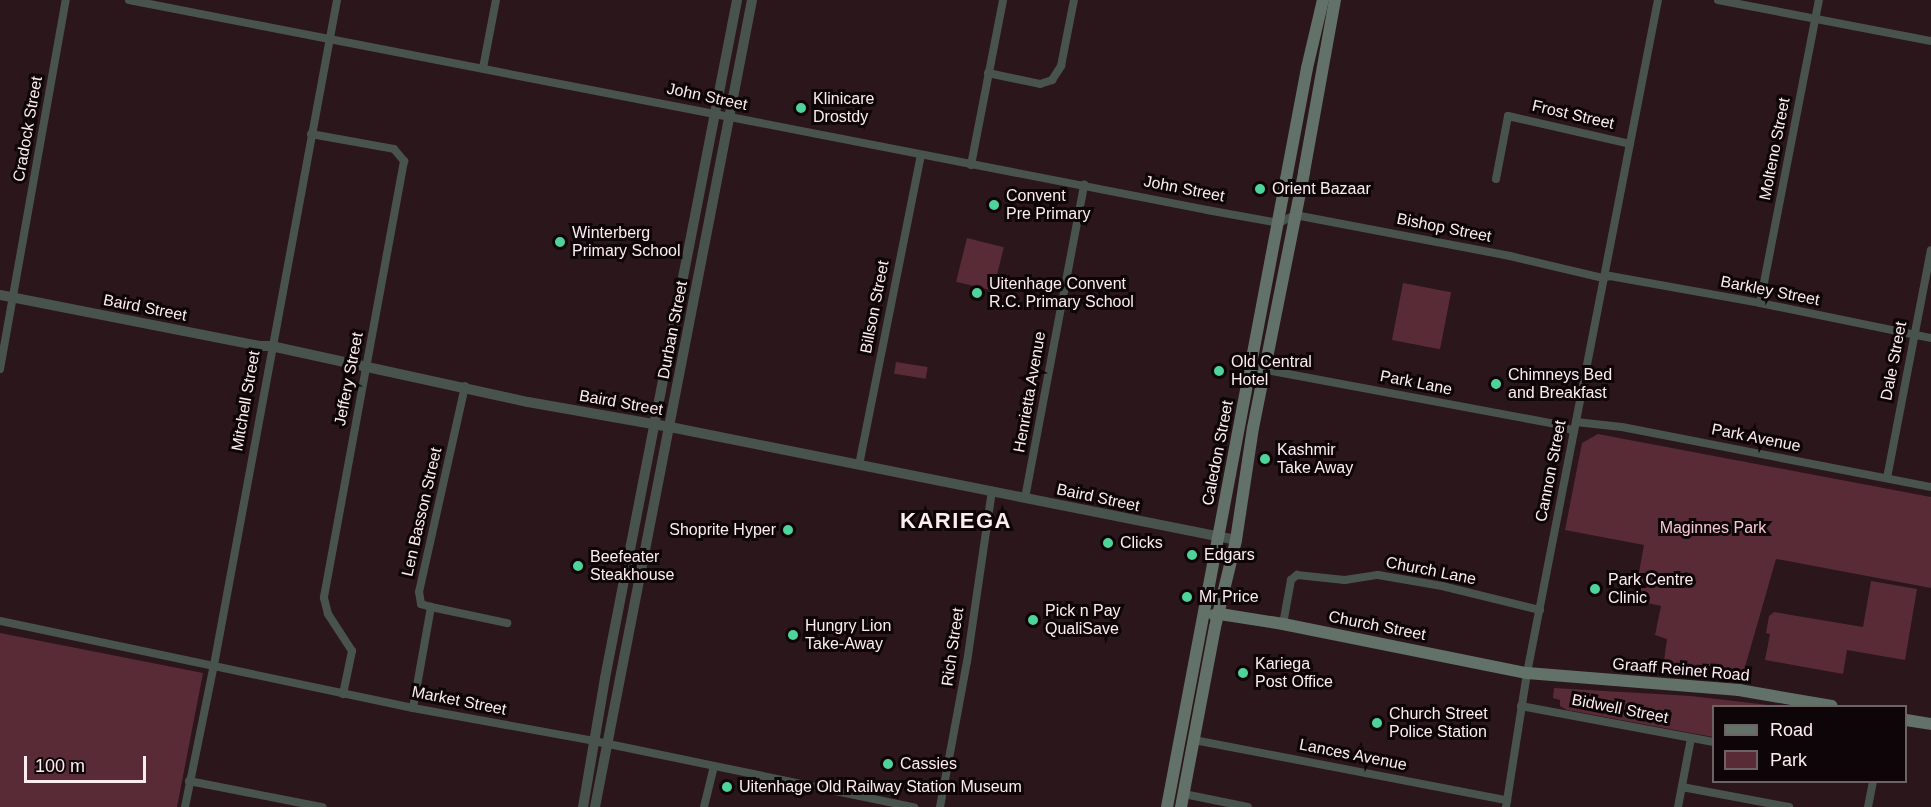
<!DOCTYPE html>
<html>
<head>
<meta charset="utf-8">
<style>
  body { margin:0 }
  #map { position:relative; width:1931px; height:807px; overflow:hidden; background:#2b161b; font-family:Helvetica,sans-serif }
  div>[style] { position:absolute }
  [style*='--x'] { left:calc(var(--x)*1px); top:calc(var(--y)*1px); width:calc(var(--w)*1px); rotate:calc(var(--a)*1deg) }
  .green>* { inset:0; background:#582b37; transform-origin:0 0 }
  .minor>* { height:8px; margin:-4px; padding:0 4px; transform-origin:4px; border-radius:4px; background:#49534e }
  .tertiary>* { height:10px; margin:-5px; padding:0 5px; transform-origin:5px; border-radius:5px; background:#49534e }
  .secondary>* { height:12px; margin:-6px; padding:0 6px; transform-origin:6px; border-radius:6px; background:#627269 }
  .dots>* { width:16px; height:16px; translate:-50% -50%; box-sizing:border-box; border:3px solid #0d0507; border-radius:50% }
  span { translate:-50% -50%; white-space:nowrap; text-align:center; line-height:1.15; -webkit-text-stroke:6px #0d0507; paint-order:stroke }
  .street-label { font-size:16px; color:#fdedf0 }
  .poi-label { font-size:16px; color:#fdedf0 }
  .left { translate:0 -50%; text-align:left }
  .right { translate:-100% -50%; text-align:right }
  .park-label { font-size:16px; color:#f7c8d2 }
  .district-label { font-size:22px; color:#fdedf0; font-weight:700; letter-spacing:1.5px }
  .legend { position:absolute; left:1712px; top:705px; width:195px; height:78px; box-sizing:border-box; background:#0d0507; border:2px solid #6d6264; margin:0; padding:8px 10px; list-style:none; font-size:18px; color:#fdedf0 }
  .legend li { display:flex; align-items:center; gap:12px; height:30px }
  .legend b { width:30px; border:2px solid #6d6264 }
  .scale { position:absolute; left:24px; top:756px; width:122px; height:27px; box-sizing:border-box; border:3px solid #fdedf0; border-top:0; padding-left:8px; font-size:18px; line-height:21px; white-space:nowrap; color:#fdedf0; -webkit-text-stroke:4px #0d0507; paint-order:stroke }
</style>
</head>
<body>
<div id="map">
  <div class="green">
    <i style="left:967px;top:238px;width:38px;height:45px;rotate:14deg"></i>
    <i style="left:1403px;top:283px;width:49px;height:58px;rotate:11deg"></i>
    <i style="left:896px;top:362px;width:32px;height:12px;rotate:9deg"></i>
    <i style="clip-path:polygon(1598px 434px,1931px 497px,1931px 588px,1776px 559px,1743px 674px,1663px 668px,1667px 639px,1655px 635px,1661px 606px,1634px 600px,1644px 545px,1565px 530px,1582px 443px)"></i>
    <i style="clip-path:polygon(1871px 581px,1917px 589px,1905px 660px,1847px 650px,1843px 674px,1765px 660px,1770px 634px,1766px 633px,1769px 616px,1774px 612px,1863px 627px)"></i>
    <i style="clip-path:polygon(0 633px,203px 673px,177px 807px,0 807px)"></i>
    <i style="clip-path:polygon(1554px 688px,1691px 696px,1777px 706px,1714px 706px,1713px 737px,1567px 710px,1560px 706px,1560px 700px,1553px 698px)"></i>
  </div>
  <div class="minor">
    <i style="--x:129;--y:0;--w:1098;--a:11.02"></i>
    <i style="--x:1207;--y:210;--w:73;--a:10.2"></i>
    <i style="--x:1279;--y:223;--w:18;--a:-27"></i>
    <i style="--x:1295;--y:215;--w:219;--a:10.8"></i>
    <i style="--x:1510;--y:256;--w:96;--a:13.3"></i>
    <i style="--x:1603;--y:278;--w:7;--a:-16"></i>
    <i style="--x:1610;--y:276;--w:152;--a:10.2"></i>
    <i style="--x:1760;--y:303;--w:175;--a:11.6"></i>
    <i style="--x:1718;--y:0;--w:217;--a:10.9"></i>
    <i style="--x:483;--y:68;--w:69;--a:-79.2"></i>
    <i style="--x:988;--y:73;--w:53;--a:11.9"></i>
    <i style="--x:1040;--y:84;--w:13;--a:-18"></i>
    <i style="--x:1052;--y:80;--w:17;--a:-57"></i>
    <i style="--x:1061;--y:66;--w:67;--a:-78.9"></i>
    <i style="--x:311;--y:134;--w:84;--a:10.2"></i>
    <i style="--x:394;--y:149;--w:16;--a:50"></i>
    <i style="--x:404;--y:161;--w:444;--a:100.4"></i>
    <i style="--x:324;--y:598;--w:16;--a:76"></i>
    <i style="--x:328;--y:614;--w:44;--a:57"></i>
    <i style="--x:352;--y:651;--w:44;--a:101.8"></i>
    <i style="--x:971;--y:165;--w:168;--a:-79"></i>
    <i style="--x:1496;--y:179;--w:64;--a:-79.2"></i>
    <i style="--x:1508;--y:116;--w:125;--a:12.9"></i>
    <i style="--x:1760;--y:303;--w:309;--a:-79"></i>
    <i style="--x:1251;--y:367;--w:305;--a:10.6"></i>
    <i style="--x:1551;--y:423;--w:24;--a:19"></i>
    <i style="--x:0;--y:369;--w:375;--a:-79.9"></i>
    <i style="--x:1576;--y:422;--w:46;--a:6.2"></i>
    <i style="--x:1622;--y:427;--w:315;--a:11"></i>
    <i style="--x:859;--y:465;--w:316;--a:-78.7"></i>
    <i style="--x:1887;--y:478;--w:232;--a:-79.1"></i>
    <i style="--x:1025;--y:498;--w:319;--a:-79.3"></i>
    <i style="--x:431;--y:607;--w:78;--a:11.9"></i>
    <i style="--x:0;--y:621;--w:422;--a:11.9"></i>
    <i style="--x:413;--y:708;--w:184;--a:10.3"></i>
    <i style="--x:594;--y:741;--w:327;--a:11.7"></i>
    <i style="--x:1283;--y:624;--w:45;--a:-79.7"></i>
    <i style="--x:1291;--y:580;--w:8;--a:-40"></i>
    <i style="--x:1297;--y:575;--w:48;--a:5.9"></i>
    <i style="--x:1345;--y:580;--w:33;--a:-9"></i>
    <i style="--x:1378;--y:575;--w:65;--a:9.8"></i>
    <i style="--x:1442;--y:586;--w:101;--a:13.8"></i>
    <i style="--x:1521;--y:706;--w:196;--a:10.6"></i>
    <i style="--x:413;--y:708;--w:103;--a:-79.9"></i>
    <i style="--x:431;--y:607;--w:10;--a:-163"></i>
    <i style="--x:421;--y:604;--w:12;--a:-99"></i>
    <i style="--x:419;--y:592;--w:211;--a:-77.4"></i>
    <i style="--x:1194;--y:740;--w:319;--a:10.9"></i>
    <i style="--x:189;--y:781;--w:136;--a:11.1"></i>
    <i style="--x:1682;--y:787;--w:109;--a:10.6"></i>
    <i style="--x:1184;--y:794;--w:65;--a:11.5"></i>
    <i style="--x:185;--y:807;--w:145;--a:-78.5"></i>
    <i style="--x:214;--y:665;--w:676;--a:-79.52"></i>
    <i style="--x:704;--y:807;--w:42;--a:-76.3"></i>
    <i style="--x:940;--y:807;--w:147;--a:-79.5"></i>
    <i style="--x:967;--y:662;--w:173;--a:-81.7"></i>
    <i style="--x:1506;--y:807;--w:136;--a:-81.1"></i>
    <i style="--x:1527;--y:673;--w:686;--a:-78.99"></i>
    <i style="--x:1678;--y:807;--w:70;--a:-79.3"></i>
    <i style="--x:1868;--y:807;--w:25;--a:-79"></i>
  </div>
  <div class="tertiary">
    <i style="--x:0;--y:295;--w:266;--a:11.1"></i>
    <i style="--x:261;--y:346;--w:10;--a:0"></i>
    <i style="--x:271;--y:346;--w:263;--a:12.3"></i>
    <i style="--x:528;--y:402;--w:144;--a:10"></i>
    <i style="--x:670;--y:427;--w:577;--a:11.29"></i>
    <i style="--x:583;--y:807;--w:131;--a:-80.3"></i>
    <i style="--x:605;--y:678;--w:691;--a:-78.98"></i>
    <i style="--x:595;--y:807;--w:822;--a:-78.99"></i>
  </div>
  <div class="secondary">
    <i style="--x:1214;--y:615;--w:6;--a:-9"></i>
    <i style="--x:1220;--y:614;--w:64;--a:9"></i>
    <i style="--x:1283;--y:624;--w:249;--a:11.4"></i>
    <i style="--x:1527;--y:673;--w:213;--a:4.6"></i>
    <i style="--x:1739;--y:690;--w:94;--a:9.8"></i>
    <i style="--x:1906;--y:720;--w:25;--a:9"></i>
    <i style="--x:1167;--y:807;--w:752;--a:-79.27"></i>
    <i style="--x:1307;--y:68;--w:70;--a:-76.8"></i>
    <i style="--x:1181;--y:807;--w:183;--a:-79.3"></i>
    <i style="--x:1215;--y:627;--w:89;--a:-76.4"></i>
    <i style="--x:1236;--y:540;--w:113;--a:-81.4"></i>
    <i style="--x:1253;--y:428;--w:261;--a:-78.7"></i>
    <i style="--x:1304;--y:172;--w:175;--a:-79.8"></i>
  </div>
  <div class="dots">
    <i style="left:801px;top:108px;background:#4ed39a"></i>
    <i style="left:1260px;top:189px;background:#4ed39a"></i>
    <i style="left:994px;top:205px;background:#4ed39a"></i>
    <i style="left:560px;top:242px;background:#4ed39a"></i>
    <i style="left:977px;top:293px;background:#4ed39a"></i>
    <i style="left:1219px;top:371px;background:#4ed39a"></i>
    <i style="left:1496px;top:384px;background:#4ed39a"></i>
    <i style="left:1265px;top:459px;background:#4ed39a"></i>
    <i style="left:788px;top:530px;background:#4ed39a"></i>
    <i style="left:1108px;top:543px;background:#4ed39a"></i>
    <i style="left:1192px;top:555px;background:#4ed39a"></i>
    <i style="left:578px;top:566px;background:#4ed39a"></i>
    <i style="left:1595px;top:589px;background:#4ed39a"></i>
    <i style="left:1187px;top:597px;background:#4ed39a"></i>
    <i style="left:1033px;top:620px;background:#4ed39a"></i>
    <i style="left:793px;top:635px;background:#4ed39a"></i>
    <i style="left:1243px;top:673px;background:#4ed39a"></i>
    <i style="left:1377px;top:723px;background:#4ed39a"></i>
    <i style="left:888px;top:764px;background:#4ed39a"></i>
    <i style="left:727px;top:787px;background:#4ed39a"></i>
  </div>
  <div class="street-label">
    <span style="left:707px;top:97px;rotate:12deg">John Street</span>
    <span style="left:1573px;top:115px;rotate:13deg">Frost Street</span>
    <span style="left:28px;top:129px;rotate:-80deg">Cradock Street</span>
    <span style="left:1775px;top:149px;rotate:-79deg">Molteno Street</span>
    <span style="left:1184px;top:189px;rotate:11deg">John Street</span>
    <span style="left:1444px;top:228px;rotate:11deg">Bishop Street</span>
    <span style="left:1770px;top:291px;rotate:11deg">Barkley Street</span>
    <span style="left:875px;top:307px;rotate:-79deg">Billson Street</span>
    <span style="left:145px;top:308px;rotate:11deg">Baird Street</span>
    <span style="left:673px;top:330px;rotate:-79deg">Durban Street</span>
    <span style="left:1894px;top:361px;rotate:-79deg">Dale Street</span>
    <span style="left:349px;top:379px;rotate:-79deg">Jeffery Street</span>
    <span style="left:1416px;top:383px;rotate:11deg">Park Lane</span>
    <span style="left:1030px;top:392px;rotate:-80deg">Henrietta Avenue</span>
    <span style="left:246px;top:401px;rotate:-80deg">Mitchell Street</span>
    <span style="left:621px;top:403px;rotate:10deg">Baird Street</span>
    <span style="left:1756px;top:438px;rotate:11deg">Park Avenue</span>
    <span style="left:1218px;top:453px;rotate:-79deg">Caledon Street</span>
    <span style="left:1551px;top:471px;rotate:-79deg">Cannon Street</span>
    <span style="left:1098px;top:498px;rotate:12deg">Baird Street</span>
    <span style="left:422px;top:512px;rotate:-77deg">Len Basson Street</span>
    <span style="left:1431px;top:571px;rotate:11deg">Church Lane</span>
    <span style="left:1377px;top:626px;rotate:11deg">Church Street</span>
    <span style="left:953px;top:647px;rotate:-82deg">Rich Street</span>
    <span style="left:1681px;top:670px;rotate:5deg">Graaff Reinet Road</span>
    <span style="left:459px;top:701px;rotate:11deg">Market Street</span>
    <span style="left:1620px;top:709px;rotate:11deg">Bidwell Street</span>
    <span style="left:1353px;top:755px;rotate:11deg">Lances Avenue</span>
  </div>
  <div class="poi-label">
    <span class="left" style="left:813px;top:108px">Klinicare<br>Drostdy</span>
    <span class="left" style="left:1272px;top:189px">Orient Bazaar</span>
    <span class="left" style="left:1006px;top:205px">Convent<br>Pre Primary</span>
    <span class="left" style="left:572px;top:242px">Winterberg<br>Primary School</span>
    <span class="left" style="left:989px;top:293px">Uitenhage Convent<br>R.C. Primary School</span>
    <span class="left" style="left:1231px;top:371px">Old Central<br>Hotel</span>
    <span class="left" style="left:1508px;top:384px">Chimneys Bed<br>and Breakfast</span>
    <span class="left" style="left:1277px;top:459px">Kashmir<br>Take Away</span>
    <span class="right" style="left:776px;top:530px">Shoprite Hyper</span>
    <span class="left" style="left:1120px;top:543px">Clicks</span>
    <span class="left" style="left:1204px;top:555px">Edgars</span>
    <span class="left" style="left:590px;top:566px">Beefeater<br>Steakhouse</span>
    <span class="left" style="left:1608px;top:589px">Park Centre<br>Clinic</span>
    <span class="left" style="left:1199px;top:597px">Mr Price</span>
    <span class="left" style="left:1045px;top:620px">Pick n Pay<br>QualiSave</span>
    <span class="left" style="left:805px;top:635px">Hungry Lion<br>Take-Away</span>
    <span class="left" style="left:1255px;top:673px">Kariega<br>Post Office</span>
    <span class="left" style="left:1389px;top:723px">Church Street<br>Police Station</span>
    <span class="left" style="left:900px;top:764px">Cassies</span>
    <span class="left" style="left:739px;top:787px">Uitenhage Old Railway Station Museum</span>
  </div>
  <div class="park-label">
    <span style="left:1713px;top:528px">Maginnes Park</span>
  </div>
  <div class="district-label">
    <span style="left:956px;top:521px">KARIEGA</span>
  </div>
  <ul class="legend">
  <li><b style="height:8px;background:#627269"></b>Road</li>
  <li><b style="height:16px;background:#582b37"></b>Park</li>
  </ul>
  <div class="scale">100 m</div>
</div>
</body>
</html>
